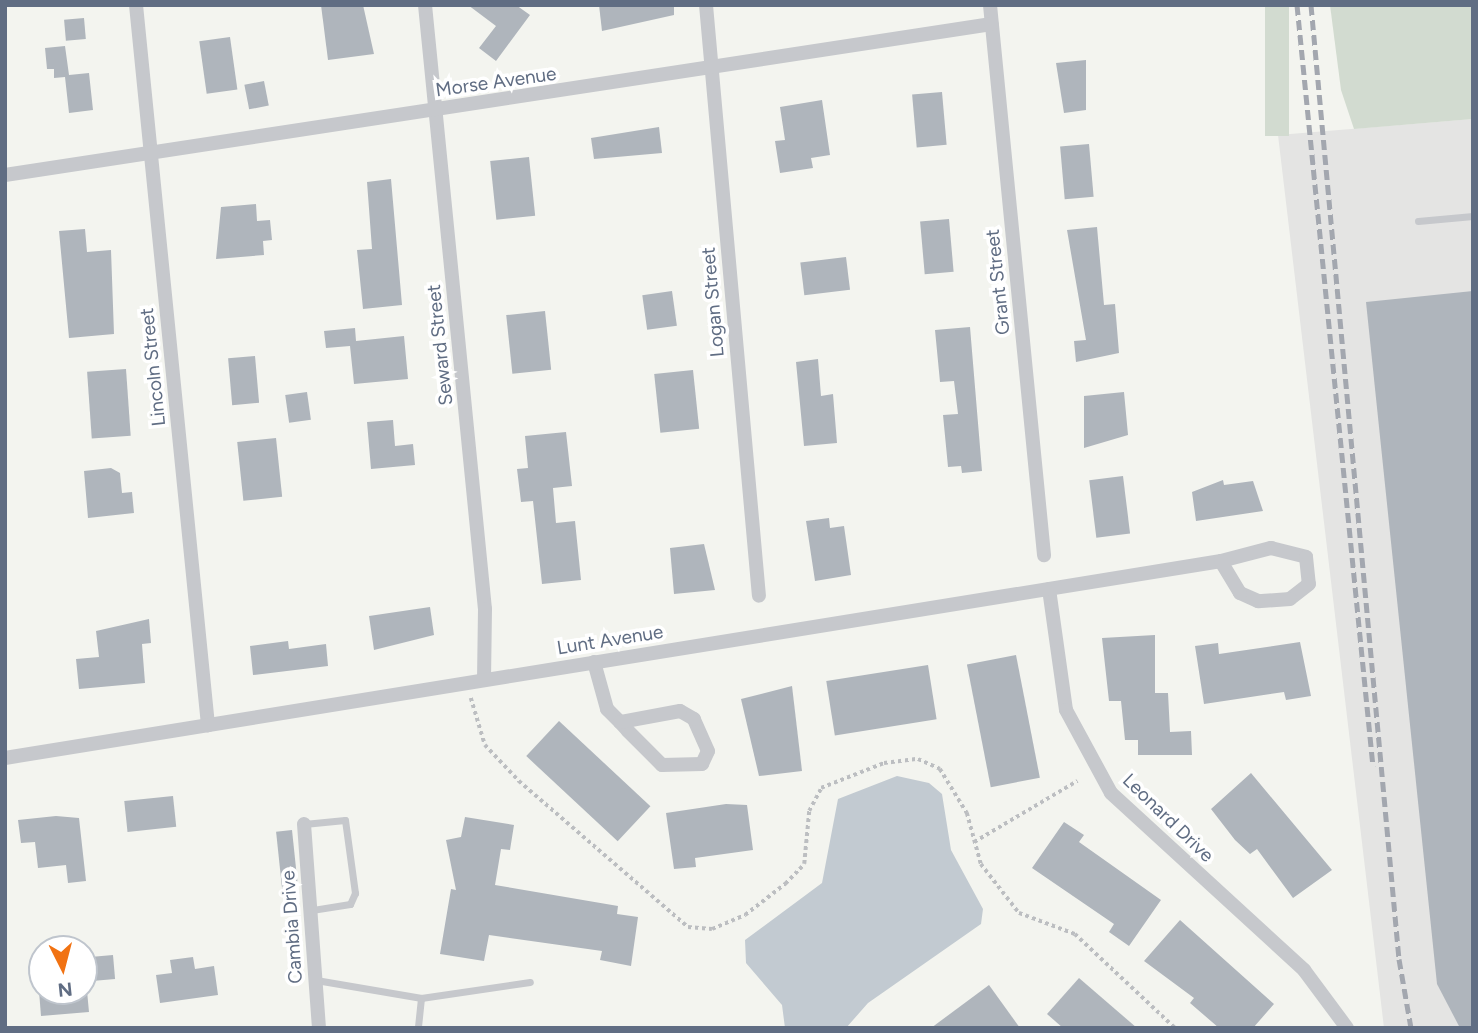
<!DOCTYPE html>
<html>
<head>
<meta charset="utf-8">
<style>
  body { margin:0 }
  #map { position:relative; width:1478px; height:1033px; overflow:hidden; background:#f3f4ef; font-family:Figtree,sans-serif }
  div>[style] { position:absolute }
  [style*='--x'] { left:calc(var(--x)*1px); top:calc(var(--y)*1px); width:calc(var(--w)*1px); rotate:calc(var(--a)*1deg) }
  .built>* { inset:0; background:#e4e4e3 }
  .green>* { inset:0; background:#d2dbd0; transform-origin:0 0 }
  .water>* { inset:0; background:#c2cad1 }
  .building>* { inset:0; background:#afb5bc; transform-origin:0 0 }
  .path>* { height:3.5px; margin-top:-1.75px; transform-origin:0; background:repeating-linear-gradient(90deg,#bcbec1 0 3.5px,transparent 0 7px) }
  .lane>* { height:7px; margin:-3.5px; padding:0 3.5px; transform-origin:3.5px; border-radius:3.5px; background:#c6c8cc }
  .street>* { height:14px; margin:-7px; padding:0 7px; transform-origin:7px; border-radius:7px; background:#c6c8cc }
  .rail>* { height:5px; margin-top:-2.5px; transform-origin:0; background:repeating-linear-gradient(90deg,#a3a7af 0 10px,transparent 0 15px) }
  span { translate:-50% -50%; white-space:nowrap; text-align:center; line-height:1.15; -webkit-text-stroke:7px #fff; paint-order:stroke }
  .street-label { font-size:19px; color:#606d83 }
  .frame { position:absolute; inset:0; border:7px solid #606d83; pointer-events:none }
  .north { position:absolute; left:28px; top:935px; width:70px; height:70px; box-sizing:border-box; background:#fff; border:2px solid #bfc5cd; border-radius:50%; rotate:174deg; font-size:19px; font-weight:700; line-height:28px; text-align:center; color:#606d83 }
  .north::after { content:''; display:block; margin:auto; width:24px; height:32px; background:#f17212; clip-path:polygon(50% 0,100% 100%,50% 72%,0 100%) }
</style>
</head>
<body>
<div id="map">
  <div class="built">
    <i style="clip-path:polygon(1473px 119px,1473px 1028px,1384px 1028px,1278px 135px)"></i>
  </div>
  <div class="green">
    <i style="left:1265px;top:5px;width:24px;height:131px"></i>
    <i style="clip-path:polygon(1330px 5px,1473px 5px,1473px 119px,1354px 129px,1341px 90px)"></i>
  </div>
  <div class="water">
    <i style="clip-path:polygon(897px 776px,929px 783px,942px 794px,951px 850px,983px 909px,981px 924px,868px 1003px,846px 1028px,785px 1028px,782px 1005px,746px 963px,745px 940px,822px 883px,838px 799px)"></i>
  </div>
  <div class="building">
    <i style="clip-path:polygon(321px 5px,363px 5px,374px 54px,328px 60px)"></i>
    <i style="clip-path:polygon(468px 5px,516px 5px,530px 15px,496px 61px,479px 48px,496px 26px)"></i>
    <i style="clip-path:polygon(599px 5px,674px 5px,674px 15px,602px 31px)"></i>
    <i style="left:84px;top:18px;width:21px;height:20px;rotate:85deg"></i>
    <i style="left:230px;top:37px;width:53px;height:31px;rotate:82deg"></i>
    <i style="clip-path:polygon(65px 46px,69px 75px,89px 73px,93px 110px,69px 113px,65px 77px,54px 78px,54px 69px,47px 69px,45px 48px)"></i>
    <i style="clip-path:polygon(1086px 60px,1086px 110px,1064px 113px,1056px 63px)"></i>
    <i style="left:264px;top:81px;width:25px;height:20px;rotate:79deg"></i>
    <i style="left:942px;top:92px;width:53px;height:30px;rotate:85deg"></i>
    <i style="clip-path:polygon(822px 100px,830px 155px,811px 158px,813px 168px,780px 173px,775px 141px,785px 140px,780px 107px)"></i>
    <i style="clip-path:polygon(659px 127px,662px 153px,594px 159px,591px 138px)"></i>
    <i style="left:1089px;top:144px;width:53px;height:29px;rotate:85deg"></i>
    <i style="left:529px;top:157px;width:59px;height:39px;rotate:84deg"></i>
    <i style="clip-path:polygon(391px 179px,402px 305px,363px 309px,357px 250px,372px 249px,367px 182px)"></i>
    <i style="clip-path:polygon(256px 204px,257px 221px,270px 220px,272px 240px,263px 241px,264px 255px,216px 259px,221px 207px)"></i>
    <i style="left:949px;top:219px;width:53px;height:29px;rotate:85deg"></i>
    <i style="clip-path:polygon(1097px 227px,1104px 305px,1115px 304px,1119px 353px,1076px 362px,1074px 341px,1086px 340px,1067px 230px)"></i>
    <i style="clip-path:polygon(85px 229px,87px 252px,111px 250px,114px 334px,69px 338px,59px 231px)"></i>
    <i style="left:846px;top:257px;width:33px;height:46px;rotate:83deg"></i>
    <i style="left:672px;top:291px;width:35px;height:30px;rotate:82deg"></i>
    <i style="clip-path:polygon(1473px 291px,1473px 1028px,1460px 1028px,1437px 984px,1366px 302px)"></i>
    <i style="left:545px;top:311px;width:59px;height:39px;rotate:84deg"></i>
    <i style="clip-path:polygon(970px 327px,982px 471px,962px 473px,961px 466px,948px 467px,943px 415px,958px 414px,954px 381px,940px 382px,935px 330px)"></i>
    <i style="clip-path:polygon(355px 328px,356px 341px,404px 336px,408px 379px,354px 384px,350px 346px,326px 348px,324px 331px)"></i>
    <i style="left:255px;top:356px;width:47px;height:27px;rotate:85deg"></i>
    <i style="clip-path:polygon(818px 359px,821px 396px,833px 394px,837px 443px,804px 446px,796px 362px)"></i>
    <i style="left:126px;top:369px;width:67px;height:39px;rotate:86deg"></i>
    <i style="left:693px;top:370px;width:59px;height:39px;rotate:84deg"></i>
    <i style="left:307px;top:392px;width:28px;height:22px;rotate:82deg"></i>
    <i style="clip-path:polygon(1124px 392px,1128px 435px,1084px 448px,1084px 396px)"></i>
    <i style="clip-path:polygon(393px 420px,395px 446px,413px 444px,415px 465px,371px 469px,367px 422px)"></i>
    <i style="clip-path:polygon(566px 432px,572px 486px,553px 488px,556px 523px,575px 521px,581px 580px,542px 584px,533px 501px,521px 502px,517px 469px,528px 468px,525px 436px)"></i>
    <i style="left:276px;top:438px;width:59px;height:39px;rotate:84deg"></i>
    <i style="clip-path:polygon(111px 468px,120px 473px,122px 493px,132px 492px,134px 513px,88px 518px,84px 471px)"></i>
    <i style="left:1123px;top:476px;width:58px;height:34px;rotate:83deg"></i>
    <i style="clip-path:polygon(1223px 480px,1224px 485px,1253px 481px,1263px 511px,1196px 521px,1192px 492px)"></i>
    <i style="clip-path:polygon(829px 518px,830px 528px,844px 526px,851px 575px,815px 581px,806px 521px)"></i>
    <i style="clip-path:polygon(704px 544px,715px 590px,674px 594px,670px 548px)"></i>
    <i style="clip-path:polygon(430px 607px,434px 635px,374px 650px,369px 616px)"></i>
    <i style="clip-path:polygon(149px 619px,151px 643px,142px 644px,145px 683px,79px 689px,76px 659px,99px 657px,96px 631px)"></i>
    <i style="clip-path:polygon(1155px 635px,1155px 693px,1168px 693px,1170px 732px,1191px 731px,1192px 755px,1138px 755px,1138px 740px,1125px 740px,1121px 701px,1109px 701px,1102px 638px)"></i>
    <i style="clip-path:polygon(288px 641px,289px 649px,326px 644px,328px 666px,253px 675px,250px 646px)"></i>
    <i style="clip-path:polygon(1300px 642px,1311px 696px,1286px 700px,1284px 692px,1204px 704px,1195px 646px,1218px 643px,1219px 654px)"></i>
    <i style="left:1016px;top:655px;width:125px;height:50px;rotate:79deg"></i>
    <i style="left:928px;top:665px;width:55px;height:103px;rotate:81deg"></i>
    <i style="clip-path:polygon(792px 686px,802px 771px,759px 776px,741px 699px)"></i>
    <i style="left:559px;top:721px;width:125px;height:48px;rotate:43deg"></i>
    <i style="clip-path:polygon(1251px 773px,1332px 870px,1293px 898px,1257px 849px,1250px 854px,1235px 840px,1211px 809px)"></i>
    <i style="left:173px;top:796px;width:31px;height:49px;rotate:84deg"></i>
    <i style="clip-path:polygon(726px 804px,747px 805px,753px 850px,695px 858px,696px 867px,674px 869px,666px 813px)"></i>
    <i style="clip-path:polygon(56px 816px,79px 818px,86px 881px,68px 883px,66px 865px,38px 868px,35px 842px,21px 843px,18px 820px)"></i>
    <i style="clip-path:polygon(465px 817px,514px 825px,510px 850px,501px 849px,495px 885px,618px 906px,617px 914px,638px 917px,631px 966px,600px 960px,602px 951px,489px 935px,484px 961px,440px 954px,451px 889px,456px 890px,446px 840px,461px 837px)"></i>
    <i style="clip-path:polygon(1064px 822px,1084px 835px,1079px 842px,1161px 900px,1129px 946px,1109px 932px,1114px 924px,1032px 868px)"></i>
    <i style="left:292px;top:830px;width:61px;height:16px;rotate:84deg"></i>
    <i style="clip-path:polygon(1180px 920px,1274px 1004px,1253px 1028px,1219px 1028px,1190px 1003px,1194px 998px,1144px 961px)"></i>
    <i style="left:113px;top:955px;width:24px;height:20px;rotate:85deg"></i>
    <i style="clip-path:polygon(193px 957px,195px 969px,214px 966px,218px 995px,160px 1003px,156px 975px,172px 973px,170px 960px)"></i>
    <i style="clip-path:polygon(1079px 978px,1137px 1028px,1063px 1028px,1047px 1014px)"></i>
    <i style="clip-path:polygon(989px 985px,1020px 1028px,931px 1028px)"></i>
    <i style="clip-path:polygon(39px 991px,87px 991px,89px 1012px,41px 1016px)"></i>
  </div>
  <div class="path">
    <i style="--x:471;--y:698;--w:49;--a:73.4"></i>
    <i style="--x:485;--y:745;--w:50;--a:46.6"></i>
    <i style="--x:519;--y:781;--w:223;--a:40.8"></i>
    <i style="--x:688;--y:927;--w:24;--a:5"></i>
    <i style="--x:712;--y:929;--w:36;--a:-23"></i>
    <i style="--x:745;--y:915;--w:51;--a:-37.8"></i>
    <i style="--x:785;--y:884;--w:28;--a:-46"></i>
    <i style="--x:804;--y:864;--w:53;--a:-84.6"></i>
    <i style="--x:809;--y:811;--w:26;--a:-62"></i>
    <i style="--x:821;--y:788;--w:68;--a:-21.6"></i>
    <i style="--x:884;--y:763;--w:34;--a:-7"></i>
    <i style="--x:918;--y:759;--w:24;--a:24"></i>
    <i style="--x:940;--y:769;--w:52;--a:58.5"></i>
    <i style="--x:967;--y:813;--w:53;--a:74.6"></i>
    <i style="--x:981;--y:864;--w:62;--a:52.2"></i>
    <i style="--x:1019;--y:913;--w:60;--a:20.6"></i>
    <i style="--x:1075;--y:934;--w:137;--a:43.2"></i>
    <i style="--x:974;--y:842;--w:120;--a:-30.6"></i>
  </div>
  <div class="lane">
    <i style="--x:1418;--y:221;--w:55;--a:-5.2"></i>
    <i style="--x:304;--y:824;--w:41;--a:-5.6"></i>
    <i style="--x:345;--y:820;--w:74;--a:82.2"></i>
    <i style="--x:355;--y:893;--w:12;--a:114"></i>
    <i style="--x:350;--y:904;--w:39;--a:171"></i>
    <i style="--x:316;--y:980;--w:107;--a:9.7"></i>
    <i style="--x:421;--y:998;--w:30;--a:96"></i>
    <i style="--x:421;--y:998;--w:110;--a:-8.4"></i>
  </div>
  <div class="street">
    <i style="--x:136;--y:5;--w:724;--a:84.29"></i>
    <i style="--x:425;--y:5;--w:607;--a:84.33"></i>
    <i style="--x:485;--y:609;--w:71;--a:90.8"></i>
    <i style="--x:706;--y:5;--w:593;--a:84.88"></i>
    <i style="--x:990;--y:5;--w:553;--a:84.39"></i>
    <i style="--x:5;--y:175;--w:998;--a:-8.7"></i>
    <i style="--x:1049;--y:589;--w:122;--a:82"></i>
    <i style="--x:1066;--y:710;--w:94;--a:61.5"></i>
    <i style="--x:1111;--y:793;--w:262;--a:42.5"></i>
    <i style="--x:1304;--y:970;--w:72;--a:53.4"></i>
    <i style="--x:594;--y:662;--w:49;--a:74.5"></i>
    <i style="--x:607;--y:709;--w:18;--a:45"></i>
    <i style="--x:620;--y:722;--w:12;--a:48"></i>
    <i style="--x:628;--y:731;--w:48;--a:45"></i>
    <i style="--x:662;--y:765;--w:40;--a:-1.4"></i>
    <i style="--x:702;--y:764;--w:14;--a:-65"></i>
    <i style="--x:708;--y:751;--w:35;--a:-114"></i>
    <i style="--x:694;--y:719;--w:16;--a:-150"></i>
    <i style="--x:680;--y:711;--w:61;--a:169.6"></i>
    <i style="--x:5;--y:758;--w:1232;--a:-9.2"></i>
    <i style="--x:1221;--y:561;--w:52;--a:-14.6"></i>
    <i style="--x:1271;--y:548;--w:36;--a:14"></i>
    <i style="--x:1306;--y:557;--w:27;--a:84"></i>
    <i style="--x:1309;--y:584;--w:24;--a:142"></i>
    <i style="--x:1290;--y:599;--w:32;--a:176"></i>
    <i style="--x:1258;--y:601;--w:20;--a:-156"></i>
    <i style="--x:1240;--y:593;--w:37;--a:-121"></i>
    <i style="--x:304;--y:824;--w:205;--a:85.8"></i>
  </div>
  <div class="rail">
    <i style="--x:1297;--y:5;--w:765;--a:84.3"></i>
    <i style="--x:1311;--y:5;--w:958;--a:84.73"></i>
    <i style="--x:1399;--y:959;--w:70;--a:80.1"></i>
  </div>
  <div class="street-label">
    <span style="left:496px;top:82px;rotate:-8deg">Morse Avenue</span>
    <span style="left:998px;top:282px;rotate:-96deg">Grant Street</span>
    <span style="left:713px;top:302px;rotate:-95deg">Logan Street</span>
    <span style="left:440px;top:345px;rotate:-96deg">Seward Street</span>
    <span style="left:153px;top:367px;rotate:-96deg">Lincoln Street</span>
    <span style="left:610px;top:640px;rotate:-9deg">Lunt Avenue</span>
    <span style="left:1168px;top:818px;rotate:44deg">Leonard Drive</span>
    <span style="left:292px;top:927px;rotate:-94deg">Cambia Drive</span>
  </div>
  <div class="frame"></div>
  <div class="north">N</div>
</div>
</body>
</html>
